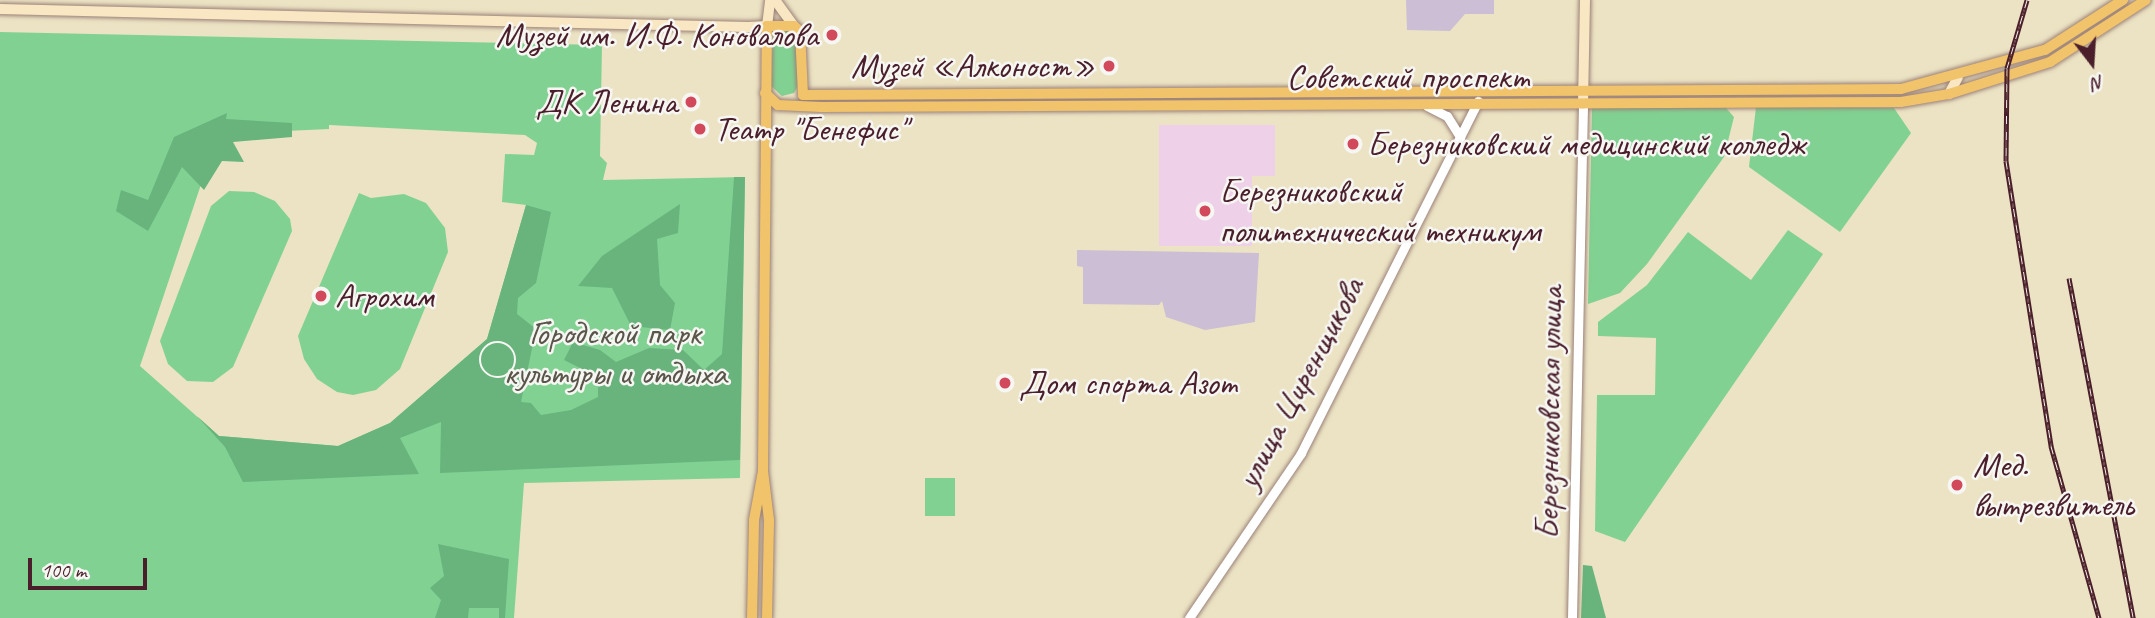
<!DOCTYPE html>
<html>
<head>
<meta charset="utf-8">
<style>
  body { margin:0 }
  #map { position:relative; width:2155px; height:618px; overflow:hidden; background:#ece3c4; font-family:Caveat,sans-serif }
  div>[style] { position:absolute }
  [style*='--x'] { left:calc(var(--x)*1px); top:calc(var(--y)*1px); width:calc(var(--w)*1px); rotate:calc(var(--a)*1deg) }
  .built>* { inset:0; background:#eed0e8 }
  .industrial>* { inset:0; background:#ccbed4 }
  .green>* { inset:0; background:#81d292; transform-origin:0 0 }
  .forest>* { inset:0; background:#68b47c }
  .roads { filter:drop-shadow(0 0 2px #9b8178) drop-shadow(0 0 2px #9b8178) }
  .tertiary>* { height:9px; margin:-4.5px; padding:0 4.5px; transform-origin:4.5px; border-radius:4.5px; background:#fff }
  .secondary>* { height:10px; margin:-5px; padding:0 5px; transform-origin:5px; border-radius:5px; background:#f9e7c3 }
  .primary>* { height:10px; margin:-5px; padding:0 5px; transform-origin:5px; border-radius:5px; background:#f1c36a }
  .rail>* { height:5px; margin-top:-2.5px; transform-origin:0; background:repeating-linear-gradient(90deg,#f6f6f2 0 8px,#4a1f2b 0 16px); box-sizing:border-box; border-block:2px solid #4a1f2b }
  .rail>.ring { margin:-1.25px; padding:0; box-sizing:content-box; background:none; border:2.5px solid #f6f6f2; border-radius:50% }
  .dots>* { width:19px; height:19px; translate:-50% -50%; box-sizing:border-box; border:4px solid #f6f6f2; border-radius:50% }
  span { translate:-50% -50%; white-space:nowrap; text-align:center; line-height:1.15; -webkit-text-stroke:5px #f6f6f2; paint-order:stroke }
  .poi-label { font-size:35px; color:#4a1f2b }
  .right { translate:-100% -50%; text-align:right }
  .left { translate:0 -50%; text-align:left }
  .street-label { font-size:35px; color:#4a1f2b }
  .park-label { font-size:35px; color:#5a554a }
  .north { position:absolute; left:2057px; top:28px; width:70px; height:70px; -webkit-text-stroke:5px #f6f6f2; paint-order:stroke; rotate:163deg; font-size:19px; font-weight:700; line-height:28px; text-align:center; color:#4a1f2b }
  .north::after { content:''; display:block; margin:auto; width:24px; height:32px; background:#4a1f2b; clip-path:polygon(50% 0,100% 100%,50% 72%,0 100%) }
  .scale { position:absolute; left:28px; top:558px; width:119px; height:32px; box-sizing:border-box; border:4px solid #4a1f2b; border-top:0; padding-left:9px; font-size:21px; line-height:24px; white-space:nowrap; color:#4a1f2b; -webkit-text-stroke:5px #f6f6f2; paint-order:stroke }
</style>
</head>
<body>
<div id="map">
  <div class="built">
    <i style="clip-path:polygon(1159px 125px,1275px 125px,1275px 176px,1252px 176px,1252px 246px,1159px 246px)"></i>
  </div>
  <div class="industrial">
    <i style="clip-path:polygon(1406px 0,1494px 0,1494px 14px,1465px 14px,1450px 31px,1407px 30px)"></i>
    <i style="clip-path:polygon(1077px 250px,1259px 253px,1255px 322px,1205px 330px,1166px 317px,1162px 301px,1159px 305px,1083px 304px,1083px 267px,1077px 266px)"></i>
  </div>
  <div class="green">
    <i style="clip-path:polygon(786px 29px,797px 35px,799px 84px,794px 93px,782px 96px,771px 86px,773px 36px)"></i>
    <i style="clip-path:polygon(evenodd,0 32px,602px 45px,600px 156px,607px 163px,603px 180px,745px 177px,740px 478px,524px 483px,514px 618px,0 618px,0 32px,329px 125px,525px 135px,537px 143px,534px 155px,505px 154px,502px 202px,526px 205px,487px 339px,390px 423px,338px 446px,219px 436px,140px 366px,218px 134px,329px 129px,329px 125px)"></i>
    <i style="clip-path:polygon(1756px 107px,1894px 108px,1911px 133px,1840px 232px,1749px 167px)"></i>
    <i style="clip-path:polygon(1592px 108px,1726px 108px,1734px 117px,1724px 157px,1647px 264px,1620px 293px,1588px 304px)"></i>
    <i style="clip-path:polygon(229px 191px,254px 192px,275px 201px,290px 219px,292px 231px,233px 367px,213px 382px,187px 381px,168px 364px,160px 341px,211px 206px)"></i>
    <i style="clip-path:polygon(359px 193px,371px 198px,404px 194px,426px 203px,445px 228px,448px 252px,400px 369px,376px 390px,353px 395px,337px 392px,317px 379px,304px 359px,298px 336px)"></i>
    <i style="clip-path:polygon(1788px 230px,1823px 254px,1625px 542px,1595px 531px,1597px 395px,1655px 395px,1656px 338px,1598px 336px,1598px 322px,1647px 285px,1688px 232px,1751px 280px)"></i>
    <i style="left:925px;top:478px;width:30px;height:38px"></i>
  </div>
  <div class="forest">
    <i style="clip-path:polygon(227px 113px,226px 119px,292px 123px,292px 137px,233px 142px,244px 162px,222px 161px,204px 190px,182px 167px,148px 231px,116px 211px,121px 190px,148px 200px,174px 137px)"></i>
    <i style="clip-path:polygon(734px 177px,745px 177px,740px 460px,440px 473px,441px 422px,400px 438px,419px 474px,243px 482px,225px 447px,197px 416px,219px 436px,338px 446px,390px 423px,487px 339px,526px 205px,551px 212px,536px 283px,518px 298px,517px 314px,536px 329px,521px 402px,531px 403px,541px 415px,571px 410px,598px 397px,598px 377px,564px 360px,573px 342px,600px 350px,616px 362px,649px 348px,683px 350px,704px 370px,722px 354px)"></i>
    <i style="clip-path:polygon(680px 204px,678px 233px,657px 239px,660px 285px,675px 303px,670px 330px,631px 326px,612px 288px,578px 286px,602px 256px)"></i>
    <i style="clip-path:polygon(438px 544px,509px 559px,505px 618px,499px 618px,499px 608px,469px 608px,468px 618px,435px 618px,441px 600px,430px 588px,444px 576px)"></i>
    <i style="clip-path:polygon(1583px 565px,1592px 566px,1606px 618px,1581px 618px)"></i>
  </div>
  <div class="roads">
    <div class="tertiary">
      <i style="--x:1427;--y:106;--w:22;--a:27"></i>
      <i style="--x:1447;--y:116;--w:25;--a:58"></i>
      <i style="--x:1189;--y:618;--w:199;--a:-55.8"></i>
      <i style="--x:1301;--y:453;--w:394;--a:-63.3"></i>
      <i style="--x:1572;--y:618;--w:514;--a:-88.77"></i>
    </div>
    <div class="secondary">
      <i style="--x:775;--y:0;--w:32;--a:54"></i>
      <i style="--x:0;--y:9;--w:748;--a:1.38"></i>
      <i style="--x:748;--y:27;--w:19;--a:-3"></i>
      <i style="--x:767;--y:26;--w:26;--a:-83"></i>
      <i style="--x:1949;--y:94;--w:19;--a:-62"></i>
      <i style="--x:1583;--y:104;--w:104;--a:-88.9"></i>
    </div>
    <div class="primary">
      <i style="--x:765;--y:93;--w:18;--a:43"></i>
      <i style="--x:778;--y:105;--w:43;--a:2.7"></i>
      <i style="--x:821;--y:107;--w:1080;--a:-0.27"></i>
      <i style="--x:1901;--y:102;--w:49;--a:-9.5"></i>
      <i style="--x:1949;--y:94;--w:106;--a:-17.6"></i>
      <i style="--x:2050;--y:62;--w:114;--a:-32.9"></i>
      <i style="--x:803;--y:95;--w:1098;--a:-0.31"></i>
      <i style="--x:1901;--y:89;--w:149;--a:-15.2"></i>
      <i style="--x:2045;--y:50;--w:93;--a:-32.7"></i>
      <i style="--x:752;--y:618;--w:98;--a:-88.8"></i>
      <i style="--x:754;--y:520;--w:50;--a:-79.6"></i>
      <i style="--x:767;--y:618;--w:98;--a:-88.8"></i>
      <i style="--x:769;--y:520;--w:49;--a:-97"></i>
      <i style="--x:763;--y:471;--w:445;--a:-89.5"></i>
      <i style="--x:767;--y:26;--w:27;--a:0"></i>
      <i style="--x:794;--y:26;--w:8;--a:40"></i>
      <i style="--x:800;--y:31;--w:64;--a:87.3"></i>
    </div>
  </div>
  <div class="rail">
    <i style="--x:2027;--y:0;--w:71;--a:106.4"></i>
    <i style="--x:2007;--y:68;--w:93;--a:90.6"></i>
    <i style="--x:2006;--y:161;--w:289;--a:81"></i>
    <i style="--x:2051;--y:446;--w:179;--a:74.4"></i>
    <i style="--x:2069;--y:278;--w:346;--a:79.3"></i>
    <i class="ring" style="left:480px;top:342px;width:33.5px;height:33.5px"></i>
  </div>
  <div class="dots">
    <i style="left:832px;top:35px;background:#d1495b"></i>
    <i style="left:1109px;top:66px;background:#d1495b"></i>
    <i style="left:691px;top:102px;background:#d1495b"></i>
    <i style="left:700px;top:129px;background:#d1495b"></i>
    <i style="left:1353px;top:144px;background:#d1495b"></i>
    <i style="left:1205px;top:211px;background:#d1495b"></i>
    <i style="left:321px;top:296px;background:#d1495b"></i>
    <i style="left:1005px;top:383px;background:#d1495b"></i>
    <i style="left:1957px;top:485px;background:#d1495b"></i>
  </div>
  <div class="poi-label">
    <span class="right" style="left:818px;top:35px">Музей им. И.Ф. Коновалова</span>
    <span class="right" style="left:1095px;top:66px">Музей «Алконост»</span>
    <span class="right" style="left:677px;top:102px">ДК Ленина</span>
    <span class="left" style="left:714px;top:129px">Театр "Бенефис"</span>
    <span class="left" style="left:1367px;top:144px">Березниковский медицинский колледж</span>
    <span class="left" style="left:1219px;top:211px">Березниковский<br>политехнический техникум</span>
    <span class="left" style="left:335px;top:296px">Агрохим</span>
    <span class="left" style="left:1019px;top:383px">Дом спорта Азот</span>
    <span class="left" style="left:1973px;top:485px">Мед.<br>вытрезвитель</span>
  </div>
  <div class="street-label">
    <span style="left:1408px;top:77px">Советский проспект</span>
    <span style="left:1300px;top:383px;rotate:-62deg">улица Циренщикова</span>
    <span style="left:1549px;top:413px;rotate:-89deg">Березниковская улица</span>
  </div>
  <div class="park-label">
    <span style="left:615px;top:353px">Городской парк<br>культуры и отдыха</span>
  </div>
  <div class="north">N</div>
  <div class="scale">100 m</div>
</div>
</body>
</html>
